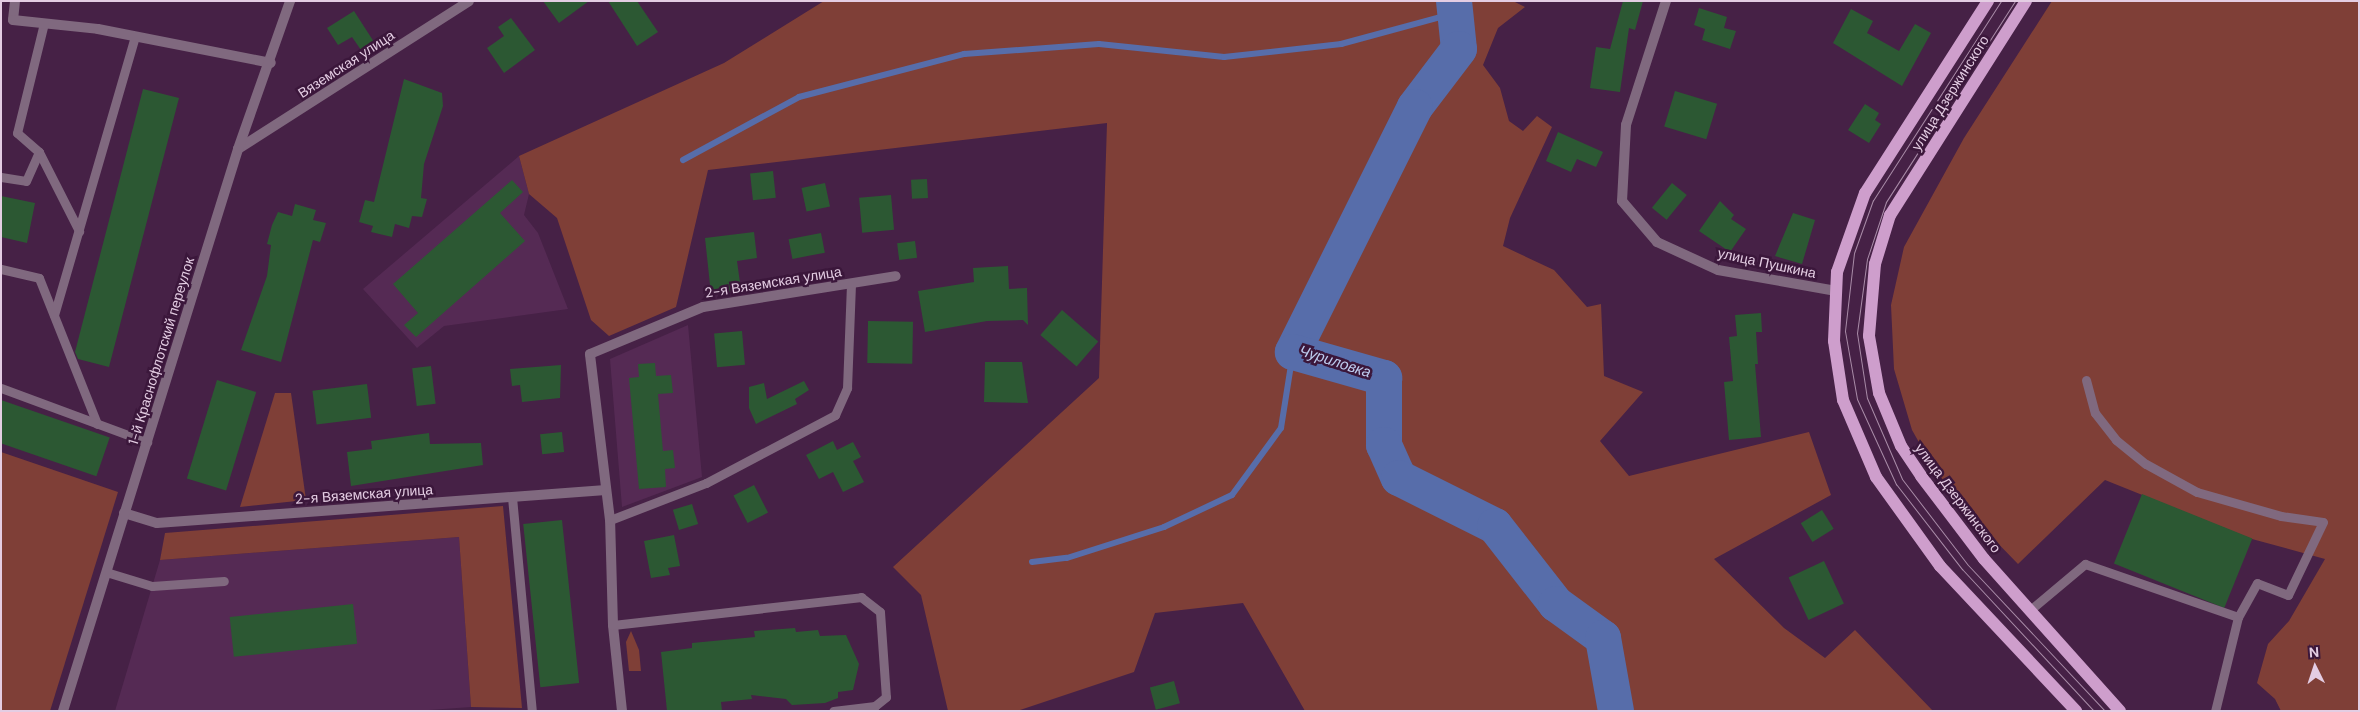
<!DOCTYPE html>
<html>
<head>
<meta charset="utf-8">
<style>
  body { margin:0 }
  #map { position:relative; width:2360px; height:712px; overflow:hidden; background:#462146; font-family:"DM Sans",sans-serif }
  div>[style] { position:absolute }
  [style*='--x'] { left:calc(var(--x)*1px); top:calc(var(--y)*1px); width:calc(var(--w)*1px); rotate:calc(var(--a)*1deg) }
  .built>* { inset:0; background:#552a54 }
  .green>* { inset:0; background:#7f3f37 }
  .stream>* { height:6px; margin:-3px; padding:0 3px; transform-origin:3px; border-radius:3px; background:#576daa }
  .river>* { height:36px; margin:-18px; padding:0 18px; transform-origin:18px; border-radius:18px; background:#576daa }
  .building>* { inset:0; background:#2c5833; transform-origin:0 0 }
  .service>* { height:9px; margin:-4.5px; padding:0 4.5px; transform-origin:4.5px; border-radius:4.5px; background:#80697f }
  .minor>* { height:10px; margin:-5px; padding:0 5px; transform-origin:5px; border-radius:5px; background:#80697f }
  .tertiary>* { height:10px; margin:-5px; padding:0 5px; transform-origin:5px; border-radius:5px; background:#80697f }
  .primary>* { height:12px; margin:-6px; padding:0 6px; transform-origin:6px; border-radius:6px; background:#ce9ecc }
  .tram>* { height:1px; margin:-0.5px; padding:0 0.5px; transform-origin:0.5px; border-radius:0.5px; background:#a98ca8 }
  span { translate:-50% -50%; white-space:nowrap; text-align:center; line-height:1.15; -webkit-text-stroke:5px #3b173b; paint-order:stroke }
  .street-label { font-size:14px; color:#e4cde3 }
  .water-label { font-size:15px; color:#beccef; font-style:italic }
  .frame { position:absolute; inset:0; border:2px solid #e4cde3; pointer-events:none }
  .north { position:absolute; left:2290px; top:642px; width:50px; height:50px; -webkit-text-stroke:4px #3b173b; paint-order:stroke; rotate:356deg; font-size:14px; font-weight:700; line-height:20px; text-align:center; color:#e4cde3 }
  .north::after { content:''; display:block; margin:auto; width:18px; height:22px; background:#e4cde3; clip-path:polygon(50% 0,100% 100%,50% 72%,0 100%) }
</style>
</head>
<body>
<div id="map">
  <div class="built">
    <i style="clip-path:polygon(519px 156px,529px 194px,524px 215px,538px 233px,568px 309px,444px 326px,417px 348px,363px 289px)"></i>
    <i style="clip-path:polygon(688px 325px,702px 477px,622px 507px,610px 359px)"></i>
    <i style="clip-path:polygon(459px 537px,471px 707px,415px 711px,115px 711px,160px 560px)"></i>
  </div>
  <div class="green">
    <i style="clip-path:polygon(824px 1px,1513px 1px,1525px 7px,1498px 28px,1483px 65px,1500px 88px,1509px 121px,1523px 131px,1537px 116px,1552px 127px,1510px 218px,1503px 246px,1554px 270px,1587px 307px,1601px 304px,1604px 376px,1643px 392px,1600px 441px,1629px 476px,1809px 432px,1831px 495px,1714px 559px,1784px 628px,1825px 658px,1855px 630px,1933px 711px,1305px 711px,1243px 603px,1155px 613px,1134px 672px,1017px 711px,948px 711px,921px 595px,893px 567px,1099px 378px,1107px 123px,708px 170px,676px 307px,609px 336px,591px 320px,557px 218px,529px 194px,519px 156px,724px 63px)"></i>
    <i style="clip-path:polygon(2052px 1px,2359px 1px,2359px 711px,2281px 711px,2275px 699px,2257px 683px,2268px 644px,2289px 621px,2325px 559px,2252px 539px,2105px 480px,2018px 564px,1946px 490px,1912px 430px,1894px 369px,1891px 305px,1904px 247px,1964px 138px)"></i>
    <i style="clip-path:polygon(275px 393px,291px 393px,306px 500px,240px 507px)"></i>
    <i style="clip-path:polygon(1px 452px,118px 492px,50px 711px,1px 711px)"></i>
    <i style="clip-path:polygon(503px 506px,522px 708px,471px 707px,459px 537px,160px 560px,165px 533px)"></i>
    <i style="clip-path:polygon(631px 631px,639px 650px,641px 671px,629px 671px,626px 642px)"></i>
  </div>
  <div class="stream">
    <i style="--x:683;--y:160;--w:132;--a:-28.5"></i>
    <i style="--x:799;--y:97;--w:171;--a:-14.6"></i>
    <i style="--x:964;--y:54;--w:135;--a:-4.2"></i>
    <i style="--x:1099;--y:44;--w:126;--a:5.9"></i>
    <i style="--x:1224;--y:57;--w:118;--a:-6.3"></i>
    <i style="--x:1341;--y:44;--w:118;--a:-15.2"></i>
    <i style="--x:1032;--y:562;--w:35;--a:-7"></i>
    <i style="--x:1067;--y:558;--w:102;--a:-17.7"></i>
    <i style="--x:1164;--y:527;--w:75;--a:-25.2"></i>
    <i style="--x:1232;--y:495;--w:83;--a:-53.8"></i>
    <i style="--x:1281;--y:428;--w:77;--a:-81"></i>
  </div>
  <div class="river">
    <i style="--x:1454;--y:1;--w:48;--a:84.1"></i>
    <i style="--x:1459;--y:49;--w:73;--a:127.2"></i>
    <i style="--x:1415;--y:107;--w:274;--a:116.5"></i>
    <i style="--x:1293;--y:352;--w:95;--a:15.9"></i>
    <i style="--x:1384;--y:378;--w:67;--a:90"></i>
    <i style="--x:1384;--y:445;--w:36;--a:66"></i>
    <i style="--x:1399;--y:478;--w:107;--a:26.6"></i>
    <i style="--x:1495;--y:526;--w:99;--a:52"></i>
    <i style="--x:1556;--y:604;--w:58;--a:35.9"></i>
    <i style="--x:1603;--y:638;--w:74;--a:79.9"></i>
  </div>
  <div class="building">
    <i style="clip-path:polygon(543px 1px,589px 1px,559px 23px)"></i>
    <i style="clip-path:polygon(608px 1px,637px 1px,658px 32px,637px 46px)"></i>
    <i style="clip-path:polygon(1623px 1px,1643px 1px,1635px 30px,1629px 28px,1620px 92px,1590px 88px,1596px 47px,1610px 49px)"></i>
    <i style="clip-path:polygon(1699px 8px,1727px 17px,1724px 28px,1736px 31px,1730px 49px,1702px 40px,1705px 29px,1694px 25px)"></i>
    <i style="clip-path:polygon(1851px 9px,1873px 21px,1867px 33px,1899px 51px,1915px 24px,1931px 33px,1902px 86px,1833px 43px)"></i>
    <i style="clip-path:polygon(354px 11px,374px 42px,361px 50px,352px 37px,338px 45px,327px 28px)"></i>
    <i style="clip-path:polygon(511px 18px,535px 50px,504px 73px,487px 48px,504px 36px,498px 27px)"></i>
    <i style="clip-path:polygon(404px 79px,442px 93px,443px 106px,424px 164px,421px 198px,427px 199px,422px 217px,412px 216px,409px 228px,395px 224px,392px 237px,371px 232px,373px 226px,359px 222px,365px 200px,374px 202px)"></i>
    <i style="clip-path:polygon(143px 89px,179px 98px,109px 367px,78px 359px,75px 352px)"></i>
    <i style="left:1675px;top:91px;width:44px;height:37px;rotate:17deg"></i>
    <i style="clip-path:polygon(1865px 104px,1879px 113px,1875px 120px,1881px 124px,1869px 143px,1848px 130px)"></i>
    <i style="clip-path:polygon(1558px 132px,1603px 152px,1596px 167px,1577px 159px,1571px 172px,1546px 161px)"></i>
    <i style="left:773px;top:171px;width:27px;height:23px;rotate:84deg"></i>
    <i style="left:927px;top:179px;width:19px;height:16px;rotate:87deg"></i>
    <i style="clip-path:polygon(512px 180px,523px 192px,500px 213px,525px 241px,416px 337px,404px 325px,418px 313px,393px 284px)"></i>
    <i style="left:825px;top:183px;width:24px;height:24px;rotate:78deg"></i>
    <i style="left:1672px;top:183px;width:19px;height:32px;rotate:39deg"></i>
    <i style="left:891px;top:195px;width:35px;height:32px;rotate:85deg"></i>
    <i style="clip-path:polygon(1px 196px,35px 203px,27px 243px,1px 237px)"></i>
    <i style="clip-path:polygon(1720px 201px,1734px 215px,1731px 219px,1746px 229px,1730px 252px,1699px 231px)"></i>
    <i style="clip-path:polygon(295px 204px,316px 210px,313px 220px,326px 223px,320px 242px,313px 240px,281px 362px,241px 350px,267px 276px,271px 245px,267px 244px,272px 225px,278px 212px,292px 216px)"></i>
    <i style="clip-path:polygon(1793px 213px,1815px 220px,1802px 264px,1775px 256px)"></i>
    <i style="clip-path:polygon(754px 232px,757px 258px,737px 261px,741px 290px,711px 294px,705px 238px)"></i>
    <i style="left:821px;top:233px;width:20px;height:33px;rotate:79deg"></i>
    <i style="left:915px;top:241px;width:17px;height:18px;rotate:83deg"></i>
    <i style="clip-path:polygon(1008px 266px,1009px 289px,1027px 288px,1028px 325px,1023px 320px,987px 321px,925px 332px,918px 291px,974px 282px,973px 268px)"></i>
    <i style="left:1062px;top:310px;width:48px;height:33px;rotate:41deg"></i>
    <i style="clip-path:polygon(1761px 313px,1762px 332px,1756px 332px,1758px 364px,1755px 364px,1761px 437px,1729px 440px,1724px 382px,1733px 381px,1729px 337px,1737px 336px,1735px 315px)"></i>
    <i style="left:868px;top:321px;width:45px;height:42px;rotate:1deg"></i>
    <i style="left:742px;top:331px;width:34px;height:28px;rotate:85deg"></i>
    <i style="clip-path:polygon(985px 362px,1022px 362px,1028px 403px,984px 402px)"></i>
    <i style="clip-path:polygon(655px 363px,656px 376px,671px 375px,673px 393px,658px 394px,663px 451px,673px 450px,675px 468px,665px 469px,666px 487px,639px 489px,629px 378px,639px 377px,638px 364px)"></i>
    <i style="clip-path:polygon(561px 365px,560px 398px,522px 402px,520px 385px,512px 386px,510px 369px)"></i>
    <i style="left:431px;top:366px;width:38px;height:19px;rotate:83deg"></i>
    <i style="left:217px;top:380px;width:41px;height:103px;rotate:17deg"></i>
    <i style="clip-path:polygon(804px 381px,809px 390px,795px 399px,797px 404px,756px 424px,749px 408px,749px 387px,764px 383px,767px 399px)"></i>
    <i style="left:367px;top:384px;width:34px;height:55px;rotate:83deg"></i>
    <i style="left:1px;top:400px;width:115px;height:41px;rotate:19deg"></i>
    <i style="left:562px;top:432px;width:20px;height:22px;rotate:84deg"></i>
    <i style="clip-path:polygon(429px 433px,430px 444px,481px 443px,483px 465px,351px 486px,347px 452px,372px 449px,371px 441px)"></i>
    <i style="clip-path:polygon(833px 441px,837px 450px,853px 442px,861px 457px,853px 461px,864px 482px,843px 492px,833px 472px,819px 479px,806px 455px)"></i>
    <i style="left:754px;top:485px;width:31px;height:23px;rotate:63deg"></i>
    <i style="left:2142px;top:494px;width:119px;height:75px;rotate:22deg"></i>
    <i style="left:692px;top:504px;width:21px;height:20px;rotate:73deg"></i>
    <i style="left:1822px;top:510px;width:22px;height:25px;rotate:58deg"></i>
    <i style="left:562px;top:520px;width:164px;height:39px;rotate:84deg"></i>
    <i style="clip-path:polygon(674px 535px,680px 566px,668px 568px,670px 575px,651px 578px,644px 541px)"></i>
    <i style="left:1824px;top:561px;width:47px;height:39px;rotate:65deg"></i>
    <i style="left:353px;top:604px;width:40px;height:124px;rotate:84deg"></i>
    <i style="clip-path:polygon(795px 628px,796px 632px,818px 630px,820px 636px,846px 635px,859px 664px,853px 690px,838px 692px,838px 698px,825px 703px,792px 705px,786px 699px,751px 695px,752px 699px,721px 702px,722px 711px,667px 711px,661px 652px,692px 648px,692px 643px,755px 637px,754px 631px)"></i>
    <i style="left:1174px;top:681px;width:23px;height:25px;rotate:75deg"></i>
  </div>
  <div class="service">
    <i style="--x:39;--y:152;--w:89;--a:63.1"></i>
    <i style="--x:1;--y:177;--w:25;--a:9"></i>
    <i style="--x:26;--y:181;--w:32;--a:-66"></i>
    <i style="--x:39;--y:152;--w:29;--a:-139"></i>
    <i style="--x:17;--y:133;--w:113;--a:-76.2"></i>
    <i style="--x:1;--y:269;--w:39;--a:13"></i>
    <i style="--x:39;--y:278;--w:157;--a:68.3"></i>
    <i style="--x:54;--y:315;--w:290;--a:-73.8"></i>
    <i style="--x:2086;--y:380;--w:34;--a:75"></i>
    <i style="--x:2095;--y:413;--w:34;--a:52"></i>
    <i style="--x:2116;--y:440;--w:38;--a:39"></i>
    <i style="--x:2146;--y:464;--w:58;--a:28.8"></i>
    <i style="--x:2197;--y:492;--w:87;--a:15.9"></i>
    <i style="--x:2281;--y:516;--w:42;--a:8.1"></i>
    <i style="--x:2323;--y:522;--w:81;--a:115.6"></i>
    <i style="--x:2288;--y:595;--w:33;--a:-159"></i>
    <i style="--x:2257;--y:583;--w:39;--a:119"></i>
    <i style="--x:1;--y:388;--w:156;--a:20.3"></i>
    <i style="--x:512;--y:497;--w:215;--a:84.7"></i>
    <i style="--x:610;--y:520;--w:103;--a:-21.1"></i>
    <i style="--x:706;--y:483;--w:146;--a:-27.8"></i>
    <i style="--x:835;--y:415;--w:30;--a:-66"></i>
    <i style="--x:847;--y:388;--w:105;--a:-87.8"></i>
    <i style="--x:106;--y:572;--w:48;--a:16.9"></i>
    <i style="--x:152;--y:586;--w:72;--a:-4"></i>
    <i style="--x:2030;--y:610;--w:72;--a:-39.9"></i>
    <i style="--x:2085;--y:564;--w:162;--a:19.1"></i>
    <i style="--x:2238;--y:617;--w:97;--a:103.7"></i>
    <i style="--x:613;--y:625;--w:250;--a:-6.4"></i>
    <i style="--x:861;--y:597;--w:24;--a:38"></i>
    <i style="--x:880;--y:612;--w:85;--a:86"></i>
    <i style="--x:886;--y:697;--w:14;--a:141"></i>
    <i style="--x:875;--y:706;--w:42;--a:173.2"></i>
  </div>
  <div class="minor">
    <i style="--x:15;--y:1;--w:19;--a:96"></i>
    <i style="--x:13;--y:20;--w:85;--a:6"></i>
    <i style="--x:98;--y:29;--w:176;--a:11.1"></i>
    <i style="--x:1666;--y:1;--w:130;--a:107.9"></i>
    <i style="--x:1626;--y:125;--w:76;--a:93"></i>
    <i style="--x:1622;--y:201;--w:54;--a:49.5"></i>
    <i style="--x:1657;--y:242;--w:67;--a:24.7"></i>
    <i style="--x:1718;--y:270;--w:120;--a:10.1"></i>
    <i style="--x:238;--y:149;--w:274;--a:-32.6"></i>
    <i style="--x:124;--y:513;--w:34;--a:17"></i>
    <i style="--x:157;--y:523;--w:450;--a:-4.2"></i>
    <i style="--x:622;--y:711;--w:86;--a:-96"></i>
    <i style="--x:613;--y:625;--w:105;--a:-91.6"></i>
    <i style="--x:610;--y:520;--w:167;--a:-96.9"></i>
    <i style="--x:590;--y:354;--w:122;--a:-22.6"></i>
    <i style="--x:703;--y:307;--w:195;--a:-9.1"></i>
  </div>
  <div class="tertiary">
    <i style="--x:63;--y:711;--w:589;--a:-72.7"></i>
    <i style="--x:238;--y:149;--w:157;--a:-70.6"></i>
  </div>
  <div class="primary">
    <i style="--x:1988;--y:1;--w:228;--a:122.6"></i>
    <i style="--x:1865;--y:193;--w:84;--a:109.5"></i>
    <i style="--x:1837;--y:272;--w:69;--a:92.5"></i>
    <i style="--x:1834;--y:341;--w:60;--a:81.3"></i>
    <i style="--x:1843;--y:400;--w:84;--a:66.8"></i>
    <i style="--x:1876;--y:477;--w:110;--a:54.3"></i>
    <i style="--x:1940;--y:566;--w:199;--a:46.8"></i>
    <i style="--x:2026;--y:1;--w:254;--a:122.4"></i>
    <i style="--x:1890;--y:215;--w:51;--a:107"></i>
    <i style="--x:1875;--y:264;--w:72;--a:94.8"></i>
    <i style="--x:1869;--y:336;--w:58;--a:80"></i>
    <i style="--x:1879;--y:393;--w:57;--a:67.5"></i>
    <i style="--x:1901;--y:446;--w:36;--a:56"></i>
    <i style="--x:1921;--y:476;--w:104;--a:52.8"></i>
    <i style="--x:1984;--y:559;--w:204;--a:48.2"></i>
  </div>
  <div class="tram">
    <i style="--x:2001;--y:1;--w:237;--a:122.7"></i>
    <i style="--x:1873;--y:200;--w:56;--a:109.7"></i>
    <i style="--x:1854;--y:253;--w:79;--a:96.6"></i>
    <i style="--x:1845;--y:331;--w:69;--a:80"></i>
    <i style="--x:1857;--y:399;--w:94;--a:65.4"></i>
    <i style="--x:1896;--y:484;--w:108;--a:52.2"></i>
    <i style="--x:1962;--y:569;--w:194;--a:47.1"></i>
    <i style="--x:2015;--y:1;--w:239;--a:122.7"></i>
    <i style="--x:1886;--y:202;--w:60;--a:108.4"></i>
    <i style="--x:1867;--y:259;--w:75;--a:97.7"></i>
    <i style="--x:1857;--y:333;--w:66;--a:81.3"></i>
    <i style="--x:1867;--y:398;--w:88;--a:66.6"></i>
    <i style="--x:1902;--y:479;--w:108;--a:52.5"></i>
    <i style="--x:1968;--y:565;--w:200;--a:46.8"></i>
  </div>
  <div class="street-label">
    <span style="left:346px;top:64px;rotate:-33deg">Вяземская улица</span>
    <span style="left:1950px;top:93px;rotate:-58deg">улица Дзержинского</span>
    <span style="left:1767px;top:263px;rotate:12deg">улица Пушкина</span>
    <span style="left:773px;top:282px;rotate:-9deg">2-я Вяземская улица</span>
    <span style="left:161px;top:351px;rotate:-73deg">1-й Краснофлотский переулок</span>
    <span style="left:364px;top:494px;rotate:-4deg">2-я Вяземская улица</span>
    <span style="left:1958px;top:498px;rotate:53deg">улица Дзержинского</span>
  </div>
  <div class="water-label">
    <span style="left:1335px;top:362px;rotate:18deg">Чуриловка</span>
  </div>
  <div class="frame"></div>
  <div class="north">N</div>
</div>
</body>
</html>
